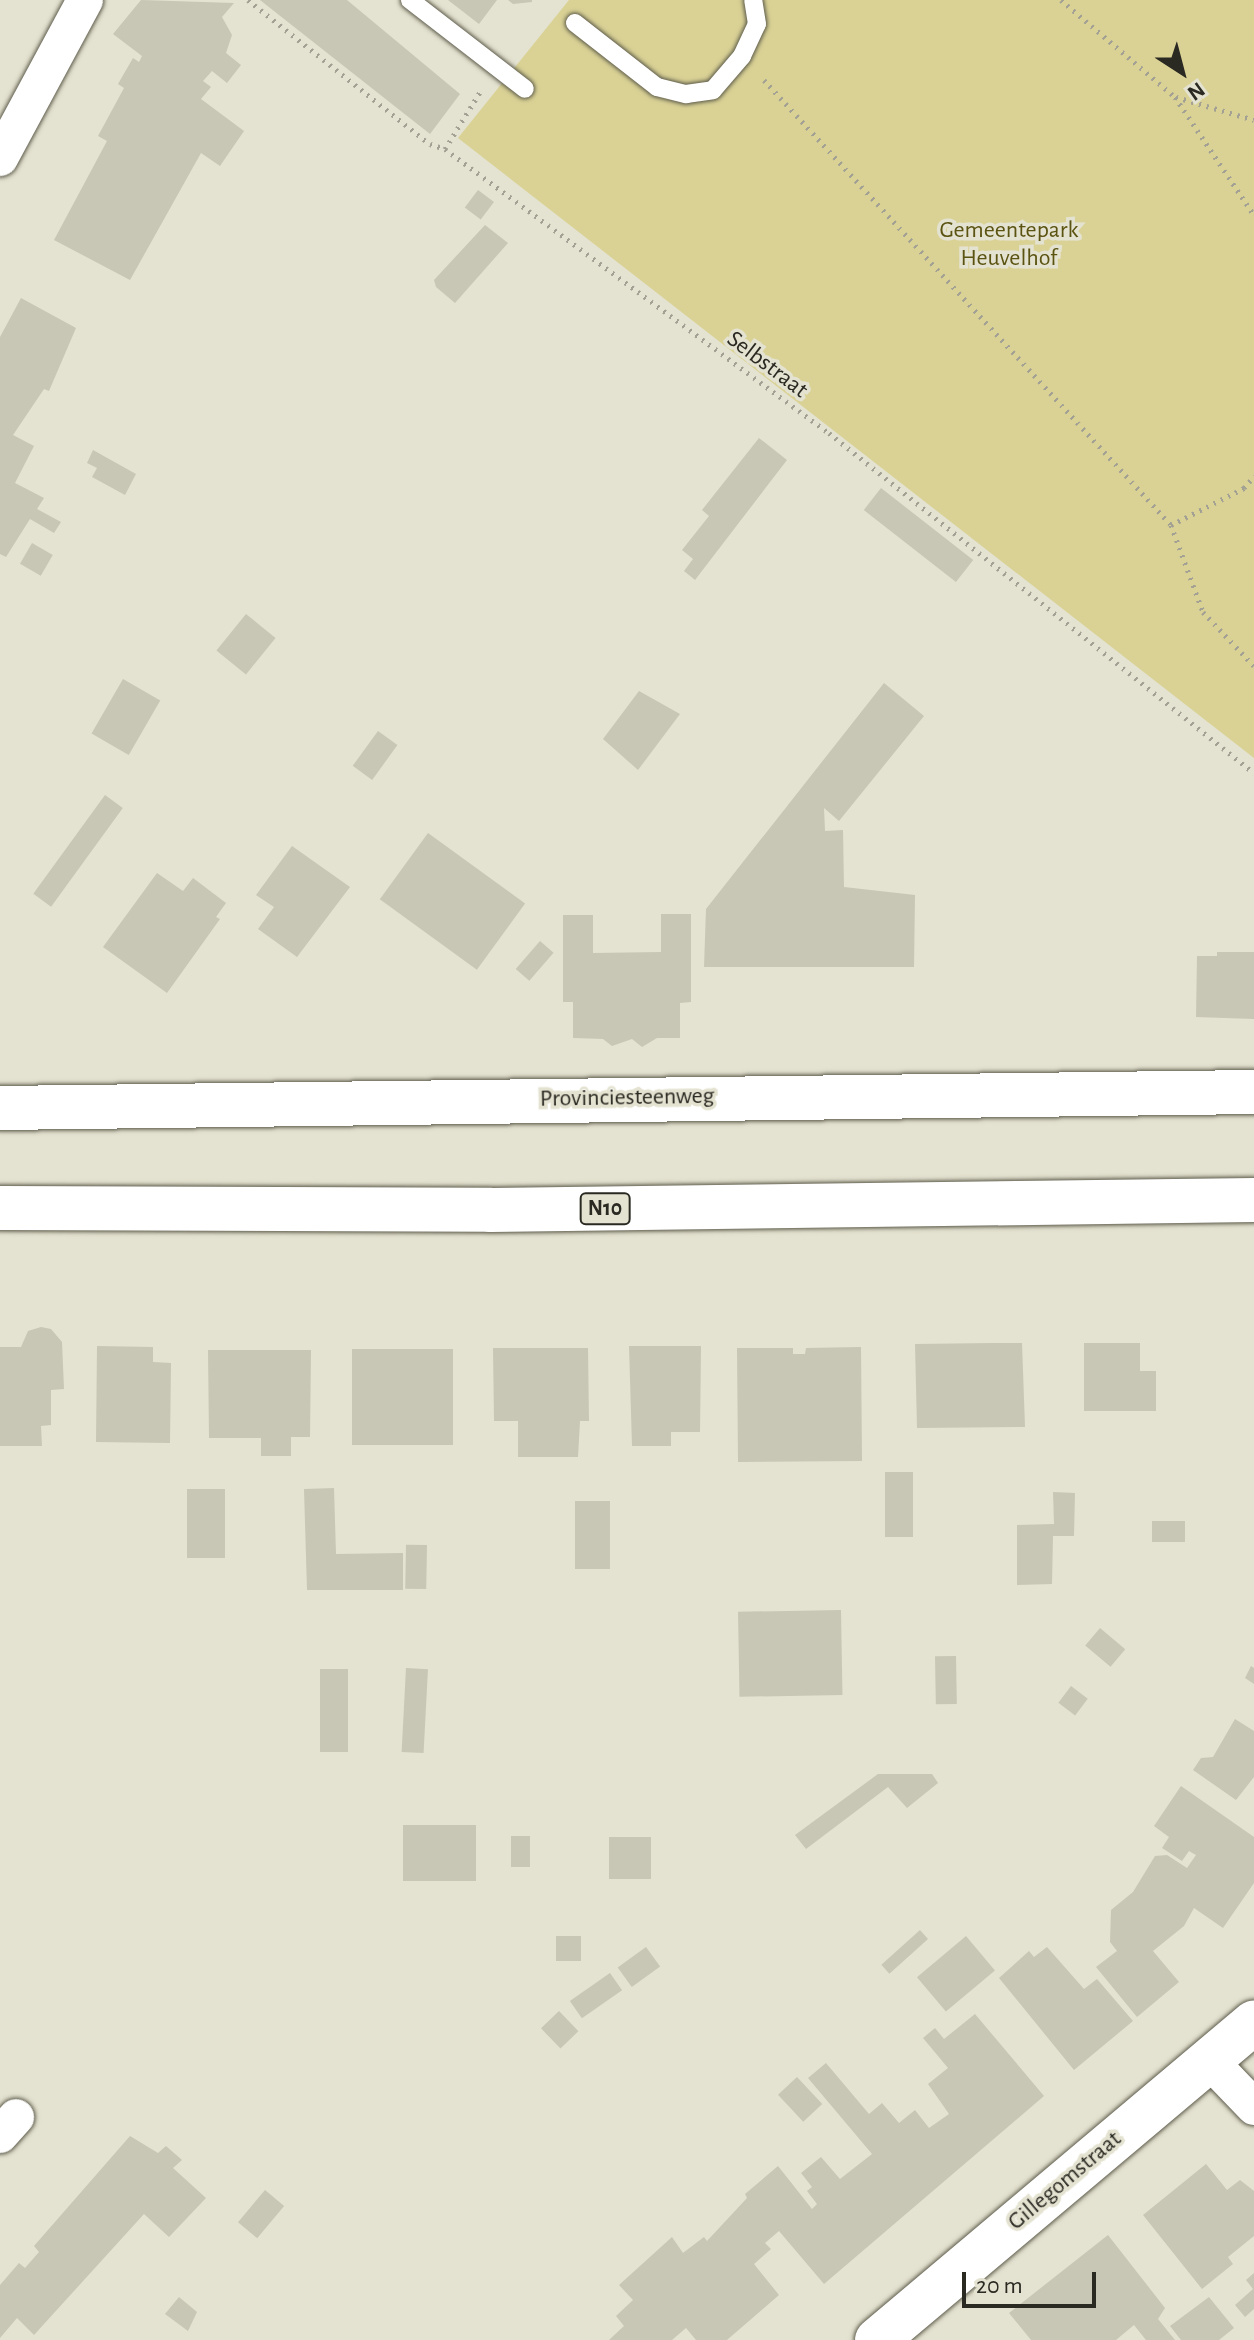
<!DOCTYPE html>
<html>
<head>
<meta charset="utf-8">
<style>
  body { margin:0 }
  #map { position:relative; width:1254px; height:2340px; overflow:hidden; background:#e4e2d0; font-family:"Alegreya Sans",sans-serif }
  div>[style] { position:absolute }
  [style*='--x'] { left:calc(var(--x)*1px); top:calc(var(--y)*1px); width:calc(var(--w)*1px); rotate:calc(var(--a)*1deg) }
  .green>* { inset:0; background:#dad295 }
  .building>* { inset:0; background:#c8c6b5; transform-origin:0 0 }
  .path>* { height:5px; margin-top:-2.5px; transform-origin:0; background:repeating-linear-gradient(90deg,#a3a193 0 2px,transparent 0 8px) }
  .roads { filter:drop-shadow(0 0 2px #5e5c4c) drop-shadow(0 0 2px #5e5c4c) }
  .lane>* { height:18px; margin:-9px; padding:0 9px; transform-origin:9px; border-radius:9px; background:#fff }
  .street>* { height:36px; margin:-18px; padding:0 18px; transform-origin:18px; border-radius:18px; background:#fff }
  .secondary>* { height:44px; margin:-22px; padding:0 22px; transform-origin:22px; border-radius:22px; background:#fff }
  .primary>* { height:44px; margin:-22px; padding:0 22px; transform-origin:22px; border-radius:22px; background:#fff }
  span { translate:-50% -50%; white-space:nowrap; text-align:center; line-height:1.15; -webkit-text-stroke:7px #e4e2d0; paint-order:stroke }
  .shield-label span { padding:2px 6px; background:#e4e2d0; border:2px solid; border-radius:6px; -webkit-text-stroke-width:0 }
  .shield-label { font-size:22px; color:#2a2922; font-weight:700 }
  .park-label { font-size:24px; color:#5b5311 }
  .street-label { font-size:24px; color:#2a2922 }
  .north { position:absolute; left:1142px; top:32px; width:80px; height:80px; -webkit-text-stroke:6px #e4e2d0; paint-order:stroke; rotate:144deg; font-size:22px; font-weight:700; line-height:32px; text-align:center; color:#2a2922 }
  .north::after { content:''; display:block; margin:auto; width:28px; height:36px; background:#2a2922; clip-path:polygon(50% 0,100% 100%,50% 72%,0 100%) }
  .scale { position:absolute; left:962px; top:2272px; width:134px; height:36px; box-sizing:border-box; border:4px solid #2a2922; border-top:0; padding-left:10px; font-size:24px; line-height:28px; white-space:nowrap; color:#2a2922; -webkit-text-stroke:6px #e4e2d0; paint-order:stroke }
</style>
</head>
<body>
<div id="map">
  <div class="green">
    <i style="clip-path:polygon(569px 0,1254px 0,1254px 758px,458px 138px)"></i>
  </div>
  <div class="building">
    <i style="clip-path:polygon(141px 0,234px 3px,222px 17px,232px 35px,226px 53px,241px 65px,227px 83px,212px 71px,203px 81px,211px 87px,201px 99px,244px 131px,220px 166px,201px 153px,130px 280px,54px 240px,107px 141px,98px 136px,124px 88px,118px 84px,133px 58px,139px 62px,142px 56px,113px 34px)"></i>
    <i style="clip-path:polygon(260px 0,347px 0,460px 94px,430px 134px)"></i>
    <i style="clip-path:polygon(448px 0,497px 0,479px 24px)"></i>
    <i style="clip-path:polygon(508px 0,532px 0,532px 2px,513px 4px)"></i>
    <i style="left:478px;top:190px;width:20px;height:22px;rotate:37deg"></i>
    <i style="clip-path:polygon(485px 225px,508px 243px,455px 303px,436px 287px,434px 280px)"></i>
    <i style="clip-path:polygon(21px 298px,76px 328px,49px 391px,44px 389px,13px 435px,34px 446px,15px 483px,44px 498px,37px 509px,61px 522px,54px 533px,30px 519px,6px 557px,0 554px,0 337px)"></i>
    <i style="clip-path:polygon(759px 438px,787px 460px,695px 580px,684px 571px,693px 559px,682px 550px,709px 516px,702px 510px)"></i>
    <i style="clip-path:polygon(93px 450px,136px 474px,125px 495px,92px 477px,97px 468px,87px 463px)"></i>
    <i style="left:881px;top:488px;width:117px;height:28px;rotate:38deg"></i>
    <i style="left:32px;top:543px;width:24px;height:24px;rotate:30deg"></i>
    <i style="left:246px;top:614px;width:38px;height:47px;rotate:39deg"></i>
    <i style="left:123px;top:679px;width:43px;height:63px;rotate:30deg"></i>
    <i style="clip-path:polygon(884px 683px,924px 716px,839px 821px,824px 808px,825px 831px,843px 830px,844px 887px,915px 895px,914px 967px,704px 967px,706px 909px)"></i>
    <i style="clip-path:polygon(639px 691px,680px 714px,638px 770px,603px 739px)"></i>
    <i style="left:378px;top:731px;width:24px;height:43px;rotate:36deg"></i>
    <i style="left:105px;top:795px;width:22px;height:122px;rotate:36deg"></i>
    <i style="left:428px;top:833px;width:120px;height:82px;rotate:36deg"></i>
    <i style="clip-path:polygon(292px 846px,350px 887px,297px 957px,258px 929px,274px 907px,256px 895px)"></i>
    <i style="clip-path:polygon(157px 873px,183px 891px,193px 878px,226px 903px,216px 917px,220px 919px,167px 993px,103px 947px)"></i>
    <i style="clip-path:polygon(661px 914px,691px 914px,691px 1002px,680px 1003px,680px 1038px,657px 1038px,642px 1047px,632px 1039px,612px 1046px,603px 1039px,573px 1038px,573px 1002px,563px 1002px,563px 915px,593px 915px,593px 953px,661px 952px)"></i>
    <i style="left:540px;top:941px;width:18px;height:37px;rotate:41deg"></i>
    <i style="clip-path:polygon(1217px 952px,1254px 952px,1254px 1019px,1196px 1017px,1197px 956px,1217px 956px)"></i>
    <i style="clip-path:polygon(41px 1327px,51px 1329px,62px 1342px,64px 1389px,51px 1390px,51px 1425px,41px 1426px,42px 1446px,0 1446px,0 1347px,21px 1347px,28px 1331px)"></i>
    <i style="clip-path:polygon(993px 1343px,1022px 1343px,1025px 1427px,917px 1428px,915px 1344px)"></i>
    <i style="clip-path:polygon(1084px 1343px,1140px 1343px,1140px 1371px,1156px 1371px,1156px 1411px,1084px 1411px)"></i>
    <i style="clip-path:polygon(97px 1346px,153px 1347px,153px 1362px,171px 1363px,170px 1443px,96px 1442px)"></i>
    <i style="clip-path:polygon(629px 1346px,701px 1346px,700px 1432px,671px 1432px,671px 1446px,632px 1446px)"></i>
    <i style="clip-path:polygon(861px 1347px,862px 1461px,738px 1462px,737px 1348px,793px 1348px,793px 1354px,805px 1354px,806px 1348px)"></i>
    <i style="clip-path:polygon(493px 1348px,588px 1348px,589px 1421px,580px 1421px,578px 1457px,518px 1457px,518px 1421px,494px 1421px)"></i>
    <i style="left:352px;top:1349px;width:101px;height:96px"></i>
    <i style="clip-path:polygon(208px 1350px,311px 1350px,310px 1437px,291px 1437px,291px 1456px,261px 1456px,261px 1438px,209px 1438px)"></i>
    <i style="left:885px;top:1472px;width:28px;height:65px"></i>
    <i style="clip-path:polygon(334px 1488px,336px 1554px,403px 1553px,403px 1590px,307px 1590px,304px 1489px)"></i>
    <i style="left:187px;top:1489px;width:38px;height:69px"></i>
    <i style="clip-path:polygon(1053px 1492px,1075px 1493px,1074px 1536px,1053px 1536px,1052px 1584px,1017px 1585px,1017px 1525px,1054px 1524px)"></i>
    <i style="left:575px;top:1501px;width:35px;height:68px"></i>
    <i style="left:1185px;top:1521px;width:21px;height:33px;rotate:90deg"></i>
    <i style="left:427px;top:1545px;width:44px;height:21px;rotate:91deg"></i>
    <i style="left:841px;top:1610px;width:85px;height:103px;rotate:89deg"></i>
    <i style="left:1100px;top:1628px;width:33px;height:23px;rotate:40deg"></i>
    <i style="left:956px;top:1656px;width:48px;height:21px;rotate:89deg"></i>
    <i style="clip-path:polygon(1251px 1666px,1254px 1668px,1254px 1684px,1245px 1678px)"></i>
    <i style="left:406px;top:1668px;width:22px;height:84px;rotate:3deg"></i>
    <i style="left:320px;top:1669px;width:28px;height:83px"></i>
    <i style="left:1071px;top:1686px;width:21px;height:21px;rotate:37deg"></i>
    <i style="clip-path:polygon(1235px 1719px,1254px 1731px,1254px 1777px,1236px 1800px,1193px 1770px,1201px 1758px,1213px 1757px)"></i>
    <i style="clip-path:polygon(878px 1774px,932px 1774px,938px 1783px,907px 1808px,888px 1787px,806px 1849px,795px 1835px)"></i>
    <i style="clip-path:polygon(1181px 1786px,1254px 1837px,1254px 1883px,1223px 1928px,1194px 1908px,1184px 1926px,1153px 1951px,1179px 1982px,1137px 2017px,1096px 1967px,1117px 1951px,1110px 1942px,1111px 1910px,1133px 1892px,1155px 1856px,1167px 1855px,1187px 1868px,1196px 1855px,1189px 1851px,1182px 1861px,1162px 1848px,1169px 1837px,1154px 1826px)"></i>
    <i style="left:476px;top:1825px;width:56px;height:73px;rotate:90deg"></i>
    <i style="left:511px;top:1836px;width:19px;height:31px"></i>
    <i style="left:609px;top:1837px;width:42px;height:42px"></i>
    <i style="left:920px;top:1930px;width:12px;height:52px;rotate:48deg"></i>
    <i style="left:556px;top:1936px;width:25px;height:25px"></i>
    <i style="left:966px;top:1936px;width:45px;height:64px;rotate:50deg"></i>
    <i style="left:646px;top:1947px;width:24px;height:35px;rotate:54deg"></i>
    <i style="clip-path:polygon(1047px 1947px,1084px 1989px,1097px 1979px,1133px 2021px,1074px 2070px,999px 1978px,1029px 1951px,1034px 1957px)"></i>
    <i style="left:610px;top:1973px;width:21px;height:49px;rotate:55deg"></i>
    <i style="left:559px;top:2011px;width:28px;height:25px;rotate:46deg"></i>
    <i style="clip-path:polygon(975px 2014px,1044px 2096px,824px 2284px,779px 2231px,765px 2243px,771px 2249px,754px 2264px,779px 2295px,727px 2340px,696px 2340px,686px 2328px,672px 2340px,609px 2340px,624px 2326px,616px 2316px,633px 2300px,619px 2285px,672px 2237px,683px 2253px,704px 2237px,707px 2241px,747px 2198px,745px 2194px,778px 2166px,812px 2209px,817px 2204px,807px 2191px,812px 2187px,801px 2173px,821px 2157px,840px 2179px,872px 2154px,808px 2078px,826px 2063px,869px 2114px,882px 2103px,899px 2123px,915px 2110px,929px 2128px,949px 2114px,928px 2084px,948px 2068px,923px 2038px,935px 2028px,944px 2039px)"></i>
    <i style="left:797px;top:2077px;width:37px;height:26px;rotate:47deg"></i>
    <i style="clip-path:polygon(130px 2136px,158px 2153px,166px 2146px,182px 2160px,173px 2168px,206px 2198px,169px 2237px,144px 2214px,34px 2335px,17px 2318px,0 2338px,0 2285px,19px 2263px,25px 2268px,39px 2252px,34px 2246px)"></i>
    <i style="clip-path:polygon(1206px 2164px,1227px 2190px,1240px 2180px,1254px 2191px,1254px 2236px,1228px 2257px,1233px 2264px,1202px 2289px,1143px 2215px)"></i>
    <i style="left:265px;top:2190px;width:25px;height:42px;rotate:40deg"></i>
    <i style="clip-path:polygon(1108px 2235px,1165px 2308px,1158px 2319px,1175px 2340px,1146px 2340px,1134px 2325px,1116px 2340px,1031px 2340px,1009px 2313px)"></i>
    <i style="clip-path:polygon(1254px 2273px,1254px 2309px,1245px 2317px,1235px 2305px,1253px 2289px,1246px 2280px)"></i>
    <i style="clip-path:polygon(179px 2297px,197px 2312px,188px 2331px,165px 2314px)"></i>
    <i style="clip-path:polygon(1209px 2297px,1234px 2328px,1219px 2340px,1181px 2340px,1170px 2326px)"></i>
  </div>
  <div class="path">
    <i style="--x:248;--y:0;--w:232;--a:38.4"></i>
    <i style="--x:430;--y:144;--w:16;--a:18"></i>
    <i style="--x:445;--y:149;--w:478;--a:36.5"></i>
    <i style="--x:829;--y:433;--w:544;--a:38.66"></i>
    <i style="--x:1061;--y:0;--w:150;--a:40.4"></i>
    <i style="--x:1175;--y:97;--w:142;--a:56.2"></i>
    <i style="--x:764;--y:80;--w:603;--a:47.55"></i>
    <i style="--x:1171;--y:525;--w:93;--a:69.8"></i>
    <i style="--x:1203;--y:612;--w:74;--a:46.6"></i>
    <i style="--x:1176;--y:97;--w:81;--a:16.4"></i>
    <i style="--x:445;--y:149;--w:67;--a:-58.4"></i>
    <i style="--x:1171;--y:525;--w:82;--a:-26.9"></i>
    <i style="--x:1244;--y:488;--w:16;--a:-50"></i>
  </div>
  <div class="roads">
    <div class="lane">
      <i style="--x:410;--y:0;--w:145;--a:37.7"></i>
      <i style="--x:575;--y:23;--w:104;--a:38"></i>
      <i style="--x:657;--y:87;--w:30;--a:14"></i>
      <i style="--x:686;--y:94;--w:27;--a:-8"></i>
      <i style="--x:713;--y:90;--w:45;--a:-49.5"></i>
      <i style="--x:742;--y:56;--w:35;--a:-65"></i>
      <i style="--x:757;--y:24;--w:24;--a:-99"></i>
    </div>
    <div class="street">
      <i style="--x:0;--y:158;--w:179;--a:-61.7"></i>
      <i style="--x:1209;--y:2060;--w:65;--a:46.2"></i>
      <i style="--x:0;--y:2135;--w:24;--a:-48"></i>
    </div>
    <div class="secondary">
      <i style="--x:877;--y:2340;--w:493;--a:-40.1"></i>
    </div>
    <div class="primary">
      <i style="--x:0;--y:1108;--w:1254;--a:-0.73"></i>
      <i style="--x:0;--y:1208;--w:491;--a:0.2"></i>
      <i style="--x:491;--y:1210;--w:763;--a:-0.75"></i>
    </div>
  </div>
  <div class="shield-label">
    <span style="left:605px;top:1209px">N10</span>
  </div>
  <div class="park-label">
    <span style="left:1009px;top:245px">Gemeentepark<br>Heuvelhof</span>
  </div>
  <div class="street-label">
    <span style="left:767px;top:365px;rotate:37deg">Selbstraat</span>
    <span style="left:627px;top:1098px;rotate:-1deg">Provinciesteenweg</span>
    <span style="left:1065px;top:2181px;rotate:-40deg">Gillegomstraat</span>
  </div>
  <div class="north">N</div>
  <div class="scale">20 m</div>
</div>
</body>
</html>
